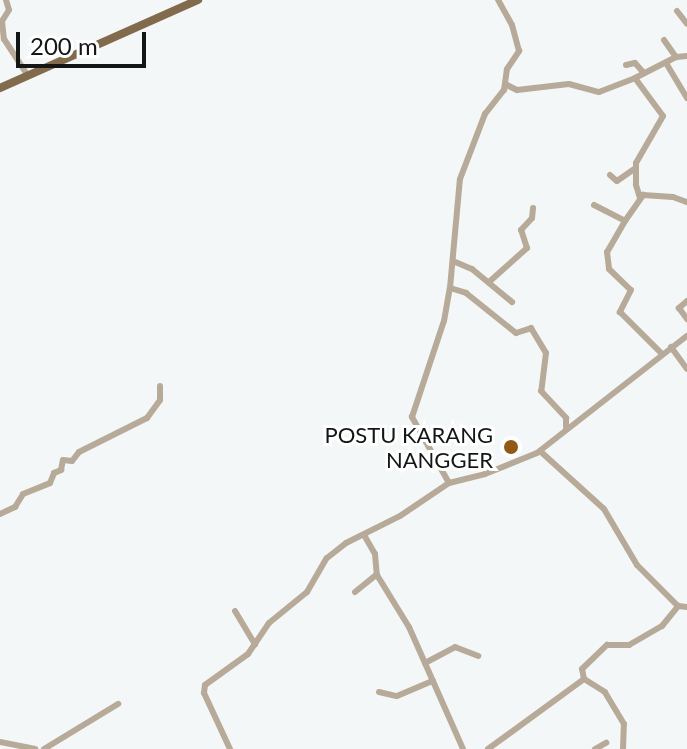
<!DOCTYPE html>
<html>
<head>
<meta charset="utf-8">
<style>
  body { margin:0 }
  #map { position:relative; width:687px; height:749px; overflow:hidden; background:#f4f7f8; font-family:Lato,sans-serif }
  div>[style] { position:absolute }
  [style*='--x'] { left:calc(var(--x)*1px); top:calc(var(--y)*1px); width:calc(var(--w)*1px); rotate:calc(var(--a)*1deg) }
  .minor>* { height:6px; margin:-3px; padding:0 3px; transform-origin:3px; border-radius:3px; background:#b7aa99 }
  .major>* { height:8px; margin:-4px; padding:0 4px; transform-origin:4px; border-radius:4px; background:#826a4c }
  .dots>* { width:22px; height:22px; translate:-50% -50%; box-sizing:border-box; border:4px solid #fff; border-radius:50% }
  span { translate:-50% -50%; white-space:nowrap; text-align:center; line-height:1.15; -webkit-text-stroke:6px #fff; paint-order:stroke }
  .poi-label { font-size:22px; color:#141515 }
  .right { translate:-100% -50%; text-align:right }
  .scale { position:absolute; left:16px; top:32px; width:130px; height:36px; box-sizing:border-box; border:4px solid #141515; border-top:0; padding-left:10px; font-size:24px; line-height:28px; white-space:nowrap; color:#141515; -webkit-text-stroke:6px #fff; paint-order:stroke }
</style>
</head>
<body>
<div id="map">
  <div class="minor">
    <i style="--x:6;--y:0;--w:10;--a:73"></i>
    <i style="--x:9;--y:10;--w:13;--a:122"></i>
    <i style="--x:2;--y:21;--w:18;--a:84"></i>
    <i style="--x:4;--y:39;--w:44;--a:57"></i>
    <i style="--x:677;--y:11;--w:16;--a:52"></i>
    <i style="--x:664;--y:40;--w:21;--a:55"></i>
    <i style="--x:666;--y:63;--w:41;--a:59"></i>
    <i style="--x:626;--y:65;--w:9;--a:-13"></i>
    <i style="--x:635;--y:63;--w:13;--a:48"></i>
    <i style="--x:507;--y:85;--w:11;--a:27"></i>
    <i style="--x:517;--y:90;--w:52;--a:-6.6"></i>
    <i style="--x:569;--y:84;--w:31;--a:15"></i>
    <i style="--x:599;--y:92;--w:39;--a:-21"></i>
    <i style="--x:610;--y:175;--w:9;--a:41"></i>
    <i style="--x:617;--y:181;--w:21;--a:-35"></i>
    <i style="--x:640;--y:198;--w:14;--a:-107"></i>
    <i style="--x:636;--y:185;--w:22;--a:-90"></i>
    <i style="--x:636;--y:163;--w:54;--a:-60.1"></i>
    <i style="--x:663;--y:116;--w:47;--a:-126.4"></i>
    <i style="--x:635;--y:78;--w:46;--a:-27.1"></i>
    <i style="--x:676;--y:57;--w:11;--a:-5"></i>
    <i style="--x:594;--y:205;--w:35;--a:27"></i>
    <i style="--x:625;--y:221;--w:36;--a:120"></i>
    <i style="--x:607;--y:252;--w:17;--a:83"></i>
    <i style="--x:609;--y:269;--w:30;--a:44"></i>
    <i style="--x:631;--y:290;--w:25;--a:117"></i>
    <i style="--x:620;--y:312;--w:59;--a:45"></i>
    <i style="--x:625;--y:221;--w:32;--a:-55"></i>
    <i style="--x:643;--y:195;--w:30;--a:4"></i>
    <i style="--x:673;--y:197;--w:15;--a:20"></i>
    <i style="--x:453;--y:261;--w:21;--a:23"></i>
    <i style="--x:472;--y:269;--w:52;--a:39.5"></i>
    <i style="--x:489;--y:282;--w:51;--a:-41.8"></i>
    <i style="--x:527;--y:248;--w:19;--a:-108"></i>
    <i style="--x:521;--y:230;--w:16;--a:-47"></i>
    <i style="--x:532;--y:218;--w:10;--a:-84"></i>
    <i style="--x:450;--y:288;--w:17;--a:17"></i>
    <i style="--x:466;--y:293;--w:64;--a:38.7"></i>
    <i style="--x:516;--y:333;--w:16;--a:-18"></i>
    <i style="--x:531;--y:328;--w:29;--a:59"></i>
    <i style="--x:546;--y:353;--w:38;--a:97"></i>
    <i style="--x:541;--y:391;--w:37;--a:47"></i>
    <i style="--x:566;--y:418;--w:9;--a:90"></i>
    <i style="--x:687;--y:301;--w:11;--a:139"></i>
    <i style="--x:679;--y:308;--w:14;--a:54"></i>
    <i style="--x:671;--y:347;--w:27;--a:54"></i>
    <i style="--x:540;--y:451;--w:86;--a:42.2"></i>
    <i style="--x:604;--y:509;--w:65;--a:59.5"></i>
    <i style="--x:637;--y:565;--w:58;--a:45"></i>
    <i style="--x:449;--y:483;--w:76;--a:-119.3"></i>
    <i style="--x:412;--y:417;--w:101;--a:-71.6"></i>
    <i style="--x:444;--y:321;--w:34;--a:-80"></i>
    <i style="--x:450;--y:288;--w:109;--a:-84.8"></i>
    <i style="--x:460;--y:179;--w:70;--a:-69"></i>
    <i style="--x:485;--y:114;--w:31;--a:-52"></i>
    <i style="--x:504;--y:90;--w:21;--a:-82"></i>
    <i style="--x:507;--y:69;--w:22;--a:-56"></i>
    <i style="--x:519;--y:51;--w:27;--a:-105"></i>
    <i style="--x:512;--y:25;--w:29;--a:-119"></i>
    <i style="--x:0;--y:514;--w:17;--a:-25"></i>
    <i style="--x:15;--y:507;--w:15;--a:-58"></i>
    <i style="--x:23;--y:494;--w:29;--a:-22"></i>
    <i style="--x:50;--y:483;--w:11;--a:-68"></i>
    <i style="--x:54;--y:473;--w:8;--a:-23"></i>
    <i style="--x:61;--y:470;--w:10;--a:-79"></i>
    <i style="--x:63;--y:460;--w:9;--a:6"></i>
    <i style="--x:72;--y:461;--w:11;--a:-52"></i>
    <i style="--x:79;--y:452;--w:76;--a:-26.6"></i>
    <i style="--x:147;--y:418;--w:22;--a:-54"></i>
    <i style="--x:160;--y:400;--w:14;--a:-90"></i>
    <i style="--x:364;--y:535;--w:22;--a:60"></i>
    <i style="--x:375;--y:554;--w:21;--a:85"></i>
    <i style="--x:377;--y:575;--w:61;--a:58.4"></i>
    <i style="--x:409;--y:627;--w:133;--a:66.1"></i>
    <i style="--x:355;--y:592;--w:28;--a:-39"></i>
    <i style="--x:235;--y:611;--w:39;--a:59"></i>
    <i style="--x:425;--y:663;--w:34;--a:-28"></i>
    <i style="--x:455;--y:647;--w:25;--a:21"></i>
    <i style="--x:379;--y:692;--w:18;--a:13"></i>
    <i style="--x:397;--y:696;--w:39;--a:-23"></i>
    <i style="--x:0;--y:742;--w:36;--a:11"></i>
    <i style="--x:44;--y:749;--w:87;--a:-31.3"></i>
    <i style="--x:230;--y:749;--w:62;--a:-114.9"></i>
    <i style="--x:204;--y:693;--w:8;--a:-83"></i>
    <i style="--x:205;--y:685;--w:53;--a:-35.8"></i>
    <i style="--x:248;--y:654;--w:37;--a:-56"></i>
    <i style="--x:269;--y:623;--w:49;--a:-39.2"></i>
    <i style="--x:307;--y:592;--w:39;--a:-60"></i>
    <i style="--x:327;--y:558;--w:24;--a:-38"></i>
    <i style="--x:346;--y:543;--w:60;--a:-26.6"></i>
    <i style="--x:400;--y:516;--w:59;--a:-34"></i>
    <i style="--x:449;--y:483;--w:37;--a:-14"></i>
    <i style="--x:485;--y:474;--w:56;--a:-22"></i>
    <i style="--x:537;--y:453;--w:190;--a:-38"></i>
    <i style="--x:488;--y:749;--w:119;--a:-36.1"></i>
    <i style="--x:595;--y:749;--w:13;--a:-29"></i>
    <i style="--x:623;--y:749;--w:25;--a:-88"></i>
    <i style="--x:624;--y:724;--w:37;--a:-121"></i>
    <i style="--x:605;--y:692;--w:25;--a:-148"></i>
    <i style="--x:584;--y:679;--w:10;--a:-101"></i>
    <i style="--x:582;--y:669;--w:35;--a:-44"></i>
    <i style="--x:607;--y:645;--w:22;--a:0"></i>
    <i style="--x:629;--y:645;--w:38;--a:-30"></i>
    <i style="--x:662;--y:626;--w:26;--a:-51"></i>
    <i style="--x:678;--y:606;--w:9;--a:6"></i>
  </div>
  <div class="major">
    <i style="--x:0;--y:88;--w:217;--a:-24"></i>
  </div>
  <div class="dots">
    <i style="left:511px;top:447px;background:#925816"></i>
  </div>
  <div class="poi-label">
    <span class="right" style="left:493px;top:447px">POSTU KARANG<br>NANGGER</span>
  </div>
  <div class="scale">200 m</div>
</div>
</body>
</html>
